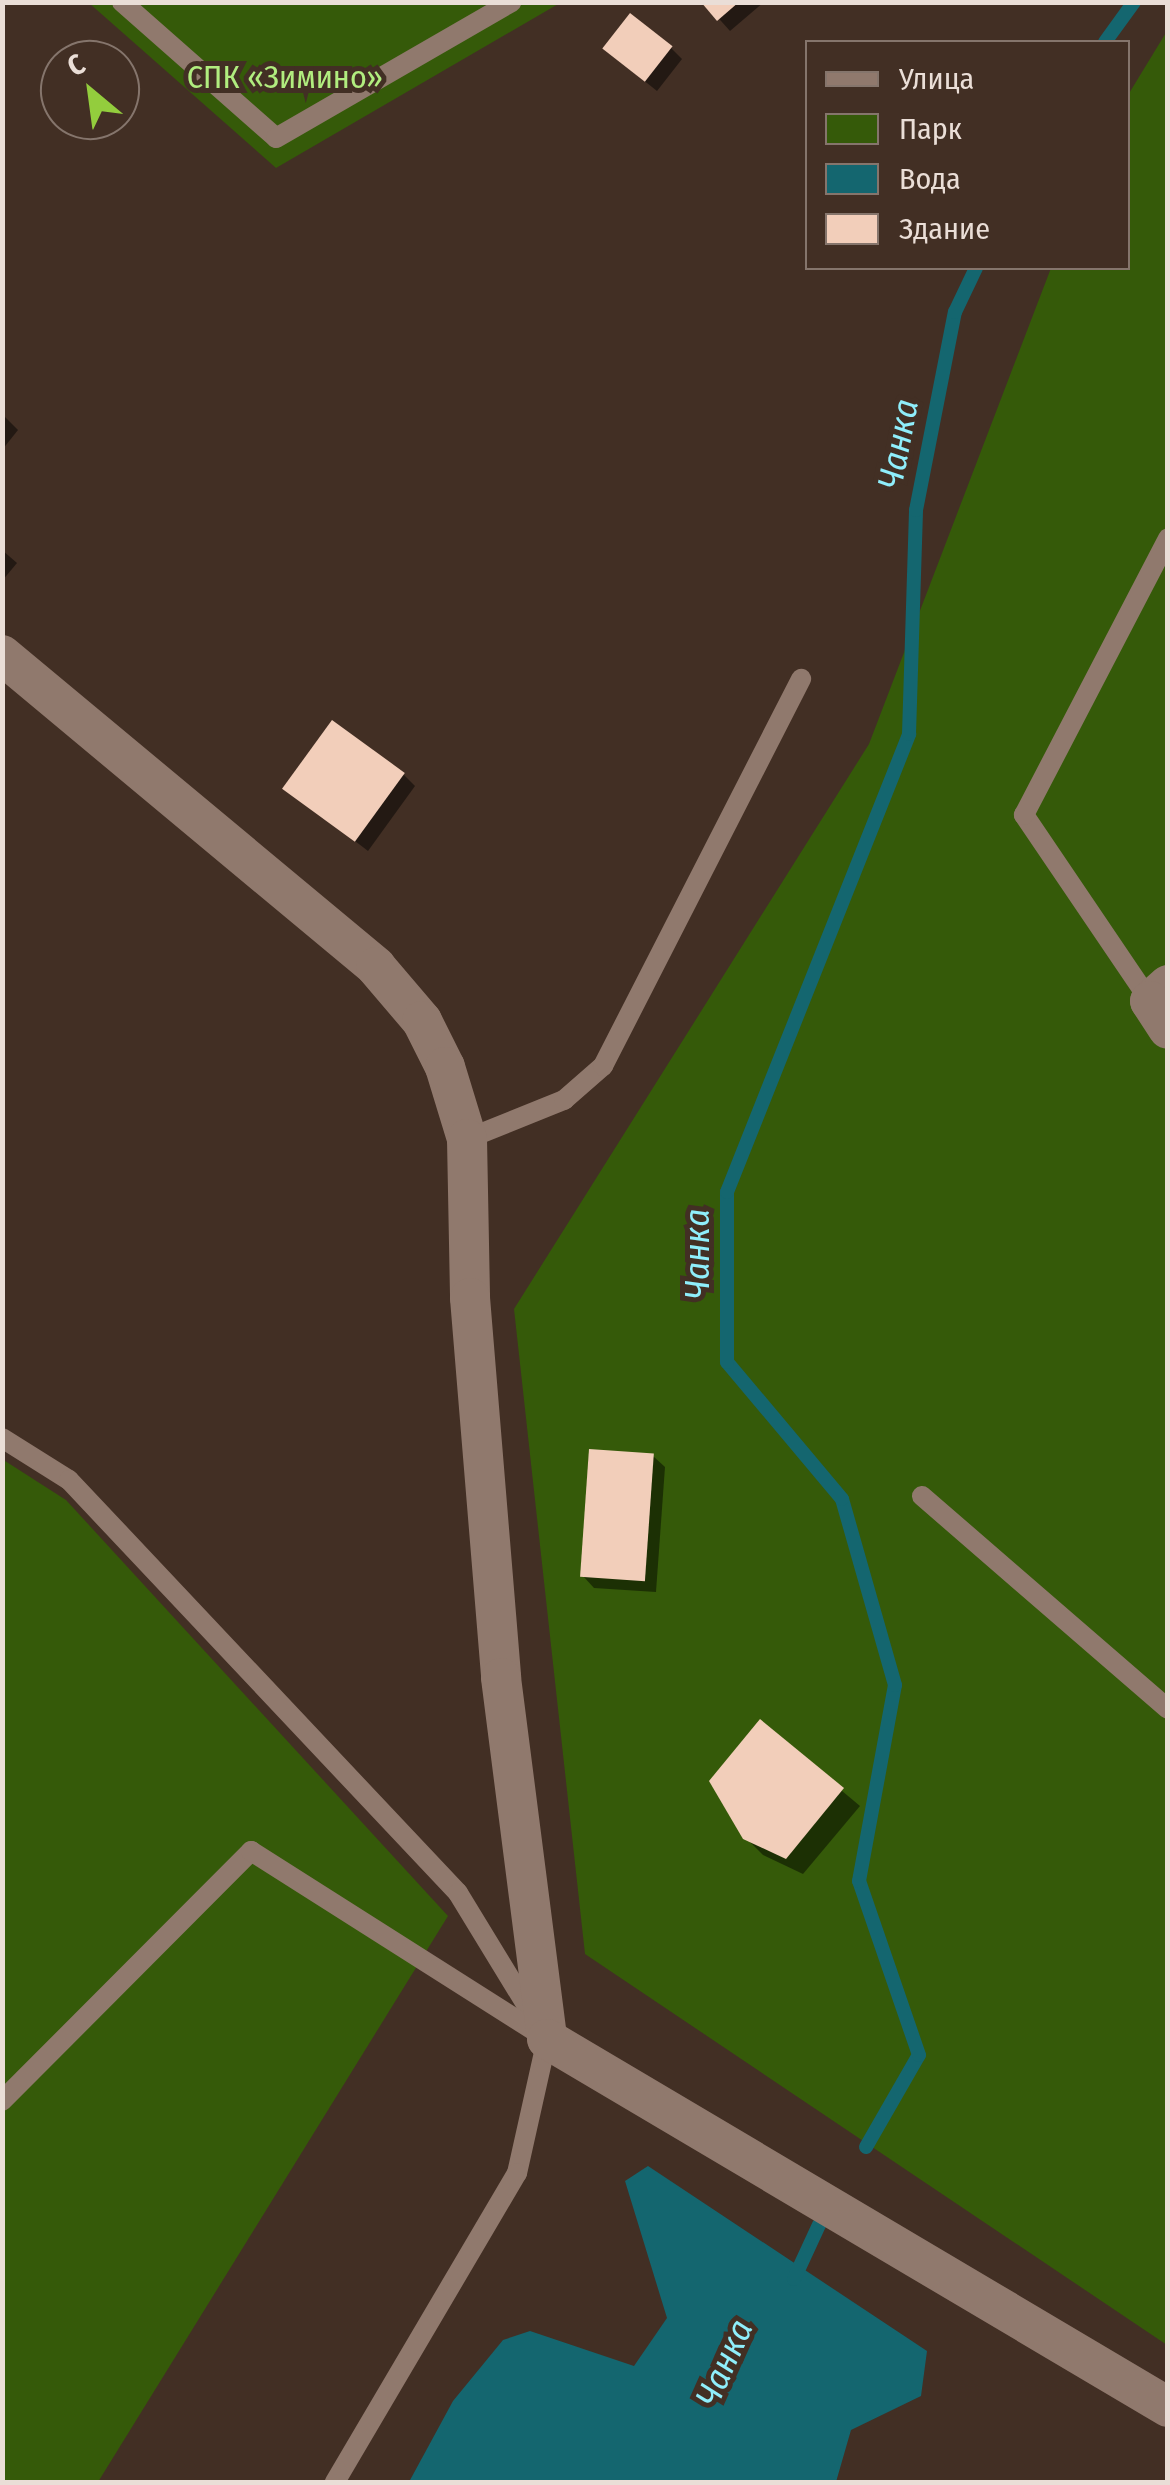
<!DOCTYPE html>
<html>
<head>
<meta charset="utf-8">
<style>
  body { margin:0 }
  #map { position:relative; width:1170px; height:2485px; overflow:hidden; background:#422f24; font-family:"Fira Sans Condensed",sans-serif }
  div>[style] { position:absolute }
  [style*='--x'] { left:calc(var(--x)*1px); top:calc(var(--y)*1px); width:calc(var(--w)*1px); rotate:calc(var(--a)*1deg) }
  .green>* { inset:0; background:#355a09 }
  .water>* { inset:0; background:#14666f }
  .shadow>* { inset:0; background:#0007 }
  .stream>* { height:14px; margin:-7px; padding:0 7px; transform-origin:7px; border-radius:7px; background:#14666f }
  .building>* { inset:0; background:#f2ceba; transform-origin:0 0 }
  .service>* { height:20px; margin:-10px; padding:0 10px; transform-origin:10px; border-radius:10px; background:#90796d }
  .minor>* { height:40px; margin:-20px; padding:0 20px; transform-origin:20px; border-radius:20px; background:#90796d }
  span { translate:-50% -50%; white-space:nowrap; text-align:center; line-height:1.15; -webkit-text-stroke:10px #422f24; paint-order:stroke }
  .park-label { font-size:32px; color:#b1ed7f }
  .water-label { font-size:35px; color:#8feefb; font-style:italic }
  .frame { position:absolute; inset:0; border:5px solid #eaded7; pointer-events:none }
  .legend { position:absolute; left:805px; top:40px; width:325px; height:230px; box-sizing:border-box; background:#422f24; border:2px solid #85756c; margin:0; padding:12px 18px; list-style:none; font-size:30px; color:#eaded7 }
  .legend li { display:flex; align-items:center; gap:20px; height:50px }
  .legend b { width:50px; border:2px solid #85756c }
  .north { position:absolute; left:40px; top:40px; width:100px; height:100px; box-sizing:border-box; background:#422f24; border:2px solid #85756c; border-radius:50%; rotate:331deg; font-size:28px; font-weight:700; line-height:40px; text-align:center; color:#eaded7 }
  .north::after { content:''; display:block; margin:auto; width:35px; height:45px; background:#93cd3d; clip-path:polygon(50% 0,100% 100%,50% 72%,0 100%) }
</style>
</head>
<body>
<div id="map">
  <div class="green">
    <i style="clip-path:polygon(89px 3px,560px 3px,276px 168px)"></i>
    <i style="clip-path:polygon(1167px 31px,1167px 2345px,585px 1954px,514px 1309px,869px 744px,1051px 268px,1128px 268px,1128px 95px)"></i>
    <i style="clip-path:polygon(2px 1459px,66px 1500px,448px 1916px,98px 2482px,3px 2482px)"></i>
  </div>
  <div class="water">
    <i style="clip-path:polygon(648px 2166px,927px 2351px,921px 2396px,851px 2430px,836px 2482px,409px 2482px,453px 2401px,503px 2340px,530px 2331px,634px 2366px,667px 2318px,625px 2181px)"></i>
  </div>
  <div class="shadow">
    <i style="clip-path:polygon(704px 2px,764px 2px,730px 31px)"></i>
    <i style="clip-path:polygon(671px 48px,682px 59px,657px 91px,617px 59px)"></i>
    <i style="clip-path:polygon(2px 414px,18px 430px,2px 450px)"></i>
    <i style="clip-path:polygon(2px 550px,17px 563px,2px 581px)"></i>
    <i style="clip-path:polygon(404px 775px,415px 786px,368px 851px,286px 788px)"></i>
    <i style="clip-path:polygon(653px 1456px,665px 1467px,656px 1592px,594px 1588px,583px 1576px)"></i>
    <i style="clip-path:polygon(760px 1722px,860px 1806px,803px 1874px,763px 1855px,745px 1837px)"></i>
  </div>
  <div class="stream">
    <i style="--x:1105;--y:42;--w:49;--a:-54.1"></i>
    <i style="--x:866;--y:2147;--w:106;--a:-60.1"></i>
    <i style="--x:919;--y:2055;--w:184;--a:-109"></i>
    <i style="--x:859;--y:1881;--w:199;--a:-79.6"></i>
    <i style="--x:895;--y:1685;--w:193;--a:-105.9"></i>
    <i style="--x:842;--y:1499;--w:179;--a:-130"></i>
    <i style="--x:727;--y:1362;--w:170;--a:-90"></i>
    <i style="--x:727;--y:1192;--w:493;--a:-68.3"></i>
    <i style="--x:909;--y:734;--w:224;--a:-88.2"></i>
    <i style="--x:916;--y:510;--w:202;--a:-78.9"></i>
    <i style="--x:955;--y:312;--w:49;--a:-64.5"></i>
    <i style="--x:794;--y:2279;--w:60;--a:-65.2"></i>
  </div>
  <div class="building">
    <i style="clip-path:polygon(701px 2px,739px 2px,717px 21px)"></i>
    <i style="left:630px;top:13px;width:54px;height:45px;rotate:38deg"></i>
    <i style="left:332px;top:720px;width:90px;height:85px;rotate:36deg"></i>
    <i style="left:589px;top:1449px;width:65px;height:128px;rotate:4deg"></i>
    <i style="clip-path:polygon(760px 1719px,844px 1788px,786px 1859px,743px 1839px,709px 1781px)"></i>
  </div>
  <div class="service">
    <i style="--x:122;--y:2;--w:205;--a:41.4"></i>
    <i style="--x:276;--y:138;--w:272;--a:-30"></i>
    <i style="--x:1150;--y:1001;--w:225;--a:-124.1"></i>
    <i style="--x:1024;--y:815;--w:312;--a:-62.5"></i>
    <i style="--x:467;--y:1139;--w:105;--a:-21.9"></i>
    <i style="--x:564;--y:1100;--w:52;--a:-41.1"></i>
    <i style="--x:603;--y:1066;--w:435;--a:-62.9"></i>
    <i style="--x:2;--y:1438;--w:79;--a:32.1"></i>
    <i style="--x:69;--y:1480;--w:567;--a:46.71"></i>
    <i style="--x:458;--y:1893;--w:171;--a:58.6"></i>
    <i style="--x:547;--y:2039;--w:137;--a:102.6"></i>
    <i style="--x:517;--y:2173;--w:359;--a:120.5"></i>
    <i style="--x:922;--y:1496;--w:325;--a:40.9"></i>
    <i style="--x:2;--y:2101;--w:353;--a:-45.1"></i>
    <i style="--x:251;--y:1851;--w:343;--a:32.4"></i>
  </div>
  <div class="minor">
    <i style="--x:2;--y:655;--w:487;--a:39.8"></i>
    <i style="--x:376;--y:967;--w:71;--a:49.6"></i>
    <i style="--x:422;--y:1021;--w:51;--a:63.4"></i>
    <i style="--x:445;--y:1067;--w:75;--a:73"></i>
    <i style="--x:467;--y:1139;--w:159;--a:88.9"></i>
    <i style="--x:470;--y:1298;--w:381;--a:85.3"></i>
    <i style="--x:501;--y:1678;--w:364;--a:82.7"></i>
    <i style="--x:547;--y:2039;--w:722;--a:30.65"></i>
    <i style="--x:1168;--y:985;--w:24;--a:138"></i>
    <i style="--x:1150;--y:1001;--w:33;--a:57"></i>
  </div>
  <div class="park-label">
    <span style="left:285px;top:77px">СПК «Зимино»</span>
  </div>
  <div class="water-label">
    <span style="left:898px;top:444px;rotate:-79deg">Чанка</span>
    <span style="left:697px;top:1254px;rotate:-90deg">Чанка</span>
    <span style="left:724px;top:2363px;rotate:-66deg">Чанка</span>
  </div>
  <div class="frame"></div>
  <ul class="legend">
  <li><b style="height:12px;background:#90796d"></b>Улица</li>
  <li><b style="height:28px;background:#355a09"></b>Парк</li>
  <li><b style="height:28px;background:#14666f"></b>Вода</li>
  <li><b style="height:28px;background:#f2ceba"></b>Здание</li>
  </ul>
  <div class="north">С</div>
</div>
</body>
</html>
